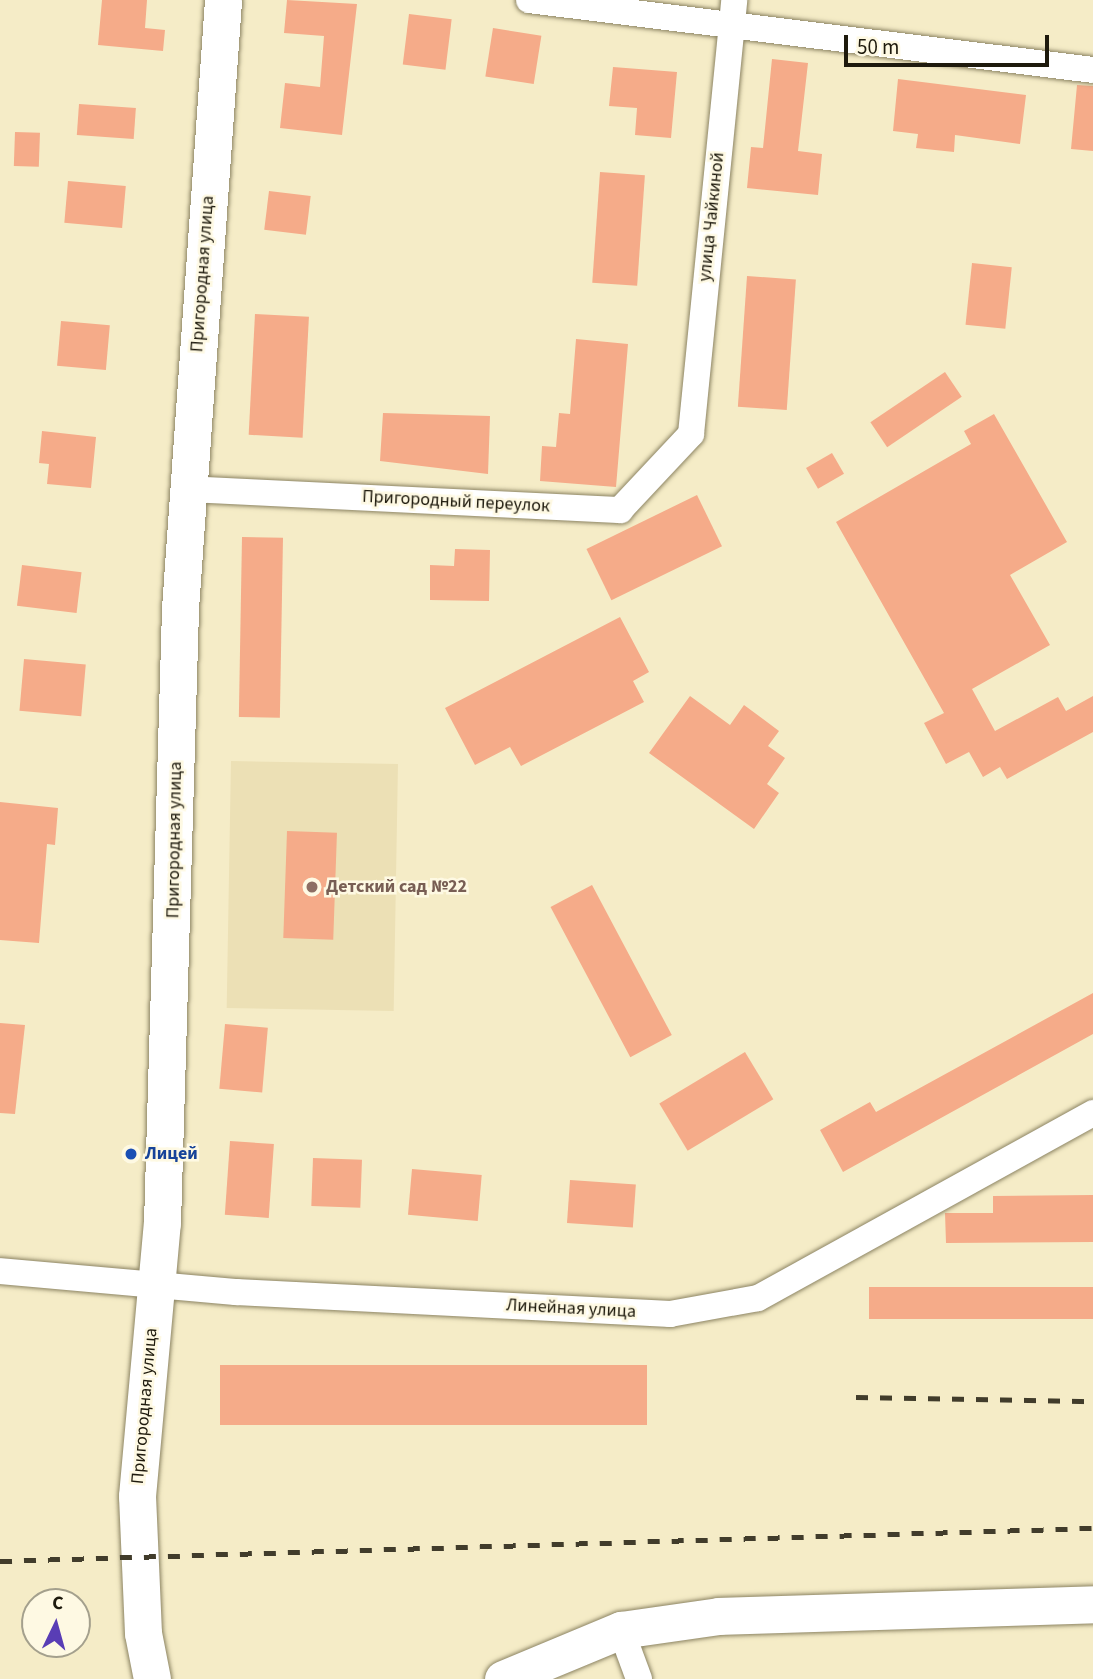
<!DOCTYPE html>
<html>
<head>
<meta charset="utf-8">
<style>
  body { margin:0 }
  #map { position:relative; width:1093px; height:1679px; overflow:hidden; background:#f5ecc7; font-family:"Source Sans 3",sans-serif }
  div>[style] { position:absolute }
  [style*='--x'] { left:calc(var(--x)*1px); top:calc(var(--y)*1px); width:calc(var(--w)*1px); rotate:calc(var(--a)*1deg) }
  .built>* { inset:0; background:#ece0b5; transform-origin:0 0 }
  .building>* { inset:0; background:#f5ab89; transform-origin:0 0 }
  .roads { filter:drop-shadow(0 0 2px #8c8463) drop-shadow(0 0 2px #8c8463) }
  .street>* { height:26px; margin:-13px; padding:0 13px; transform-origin:13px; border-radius:13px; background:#fff }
  .secondary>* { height:37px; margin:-18.5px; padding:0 18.5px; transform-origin:18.5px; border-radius:18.5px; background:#fff }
  .rail>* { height:5px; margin-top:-2.5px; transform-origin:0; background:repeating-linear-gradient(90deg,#413c2b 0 12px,transparent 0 24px) }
  .dots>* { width:19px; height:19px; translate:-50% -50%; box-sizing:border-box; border:4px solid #fef9e3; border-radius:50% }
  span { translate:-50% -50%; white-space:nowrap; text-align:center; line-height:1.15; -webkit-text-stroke:5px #fef9e3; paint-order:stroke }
  .street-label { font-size:18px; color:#1e1a0d }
  .education-label { font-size:18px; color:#785e54; font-weight:700 }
  .left { translate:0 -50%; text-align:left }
  .transit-label { font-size:18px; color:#164399; font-weight:700 }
  .north { position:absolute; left:21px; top:1588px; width:70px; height:70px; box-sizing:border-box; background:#fef9e3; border:2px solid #a4a08d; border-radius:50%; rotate:5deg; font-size:19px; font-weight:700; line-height:28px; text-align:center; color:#1e1a0d }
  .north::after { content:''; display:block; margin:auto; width:24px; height:32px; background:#593db5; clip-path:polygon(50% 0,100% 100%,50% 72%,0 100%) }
  .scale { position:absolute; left:844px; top:35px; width:205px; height:32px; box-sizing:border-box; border:4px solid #1e1a0d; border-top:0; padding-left:9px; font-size:21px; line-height:24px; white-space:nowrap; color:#1e1a0d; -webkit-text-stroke:5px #fef9e3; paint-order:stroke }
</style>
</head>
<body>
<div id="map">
  <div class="built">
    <i style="left:231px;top:761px;width:167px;height:247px;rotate:1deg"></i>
  </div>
  <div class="building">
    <i style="clip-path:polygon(102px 0,147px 0,145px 28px,165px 30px,163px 51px,98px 45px)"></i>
    <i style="clip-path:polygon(287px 0,357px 4px,342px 135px,280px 128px,285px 83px,320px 87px,324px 36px,284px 33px)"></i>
    <i style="left:409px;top:14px;width:43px;height:51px;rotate:7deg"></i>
    <i style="left:493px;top:28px;width:49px;height:49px;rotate:9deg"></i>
    <i style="clip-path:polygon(772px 59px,808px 63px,798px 151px,822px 154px,818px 195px,747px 188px,751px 147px,763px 148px)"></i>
    <i style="clip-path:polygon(613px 67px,677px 72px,671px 138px,635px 135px,637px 108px,609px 106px)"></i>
    <i style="clip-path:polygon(898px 79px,1026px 95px,1020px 144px,955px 135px,954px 152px,916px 148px,918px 134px,893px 131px)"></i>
    <i style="clip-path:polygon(1077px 85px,1093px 86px,1093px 151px,1071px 149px)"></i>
    <i style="left:79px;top:104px;width:57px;height:31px;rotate:4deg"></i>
    <i style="left:15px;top:132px;width:25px;height:34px;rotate:2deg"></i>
    <i style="left:600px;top:172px;width:45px;height:111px;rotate:4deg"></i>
    <i style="left:68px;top:181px;width:58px;height:42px;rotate:5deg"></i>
    <i style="left:269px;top:191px;width:42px;height:39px;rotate:7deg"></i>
    <i style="left:972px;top:263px;width:40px;height:62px;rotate:6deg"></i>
    <i style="left:747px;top:276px;width:49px;height:131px;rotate:4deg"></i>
    <i style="left:255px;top:314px;width:54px;height:121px;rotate:3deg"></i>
    <i style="left:61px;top:321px;width:49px;height:45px;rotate:5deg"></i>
    <i style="clip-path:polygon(576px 339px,628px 344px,616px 487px,540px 481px,542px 446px,556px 447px,559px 413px,570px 414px)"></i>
    <i style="left:945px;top:372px;width:30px;height:90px;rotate:56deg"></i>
    <i style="clip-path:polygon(383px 413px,490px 416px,488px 474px,380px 461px)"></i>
    <i style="clip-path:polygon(994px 414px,1067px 542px,1010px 575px,1050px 645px,972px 689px,995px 731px,1058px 697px,1066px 711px,1093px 696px,1093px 732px,1007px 779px,1000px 767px,983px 777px,969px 752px,946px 764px,924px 723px,944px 713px,836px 522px,971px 444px,964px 431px)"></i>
    <i style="clip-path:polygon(42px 431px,96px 437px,91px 488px,47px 484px,49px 464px,39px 463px)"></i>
    <i style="left:832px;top:453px;width:24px;height:30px;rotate:60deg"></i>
    <i style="left:697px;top:495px;width:57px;height:123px;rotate:64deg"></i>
    <i style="left:242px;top:537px;width:41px;height:180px;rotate:1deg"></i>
    <i style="clip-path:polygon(455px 549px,490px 550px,489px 601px,430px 600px,430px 565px,454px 566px)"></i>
    <i style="left:22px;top:565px;width:60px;height:41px;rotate:7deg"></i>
    <i style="clip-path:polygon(620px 617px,649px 672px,633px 681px,644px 702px,521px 766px,510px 747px,475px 765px,445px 708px)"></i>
    <i style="left:24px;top:659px;width:62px;height:52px;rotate:5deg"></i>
    <i style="clip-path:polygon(690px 696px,730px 725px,744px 705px,779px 731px,768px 746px,785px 758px,767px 784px,779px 793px,754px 829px,649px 753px)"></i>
    <i style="clip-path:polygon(0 802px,58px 808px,55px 845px,47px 844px,39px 943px,0 940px)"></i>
    <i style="left:287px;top:831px;width:50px;height:107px;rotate:2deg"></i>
    <i style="left:592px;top:885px;width:170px;height:47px;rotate:62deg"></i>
    <i style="clip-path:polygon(1093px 993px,1093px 1034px,843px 1172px,820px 1130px,870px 1102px,876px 1112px)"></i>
    <i style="clip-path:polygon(0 1023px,25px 1025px,15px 1114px,0 1113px)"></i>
    <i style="left:225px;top:1024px;width:43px;height:65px;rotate:5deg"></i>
    <i style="left:745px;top:1052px;width:55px;height:100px;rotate:59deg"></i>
    <i style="left:230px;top:1141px;width:44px;height:74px;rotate:4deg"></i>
    <i style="left:313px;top:1158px;width:49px;height:48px;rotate:2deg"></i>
    <i style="left:412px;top:1169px;width:70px;height:46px;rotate:5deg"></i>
    <i style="left:570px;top:1180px;width:66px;height:43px;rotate:4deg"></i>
    <i style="clip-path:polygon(1093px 1195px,1093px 1242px,946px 1243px,945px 1213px,993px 1213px,993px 1196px)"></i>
    <i style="left:869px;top:1287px;width:224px;height:32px"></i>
    <i style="left:647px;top:1365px;width:60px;height:427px;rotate:90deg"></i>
  </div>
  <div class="roads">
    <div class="street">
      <i style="--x:529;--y:0;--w:568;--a:7.07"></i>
      <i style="--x:187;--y:489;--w:434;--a:2.8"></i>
      <i style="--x:620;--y:510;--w:104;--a:-46.9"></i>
      <i style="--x:691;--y:434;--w:436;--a:-84.3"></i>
      <i style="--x:0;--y:1271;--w:237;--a:5.1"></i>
      <i style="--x:236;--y:1292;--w:435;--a:2.9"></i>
      <i style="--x:670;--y:1314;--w:89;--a:-10.3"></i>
      <i style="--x:758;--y:1298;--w:383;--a:-28.9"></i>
      <i style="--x:621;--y:1630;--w:52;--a:69.8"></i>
    </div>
    <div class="secondary">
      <i style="--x:152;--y:1679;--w:47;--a:-101.1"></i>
      <i style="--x:143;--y:1633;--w:137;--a:-92.5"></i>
      <i style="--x:137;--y:1496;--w:274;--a:-84.8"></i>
      <i style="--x:162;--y:1223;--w:615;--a:-88.32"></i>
      <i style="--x:180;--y:608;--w:610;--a:-85.95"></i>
      <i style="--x:503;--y:1679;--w:128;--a:-22.6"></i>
      <i style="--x:621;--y:1630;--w:99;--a:-8.1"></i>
      <i style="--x:719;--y:1616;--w:374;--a:-1.8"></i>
    </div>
  </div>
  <div class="rail">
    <i style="--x:856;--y:1397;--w:237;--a:1"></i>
    <i style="--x:0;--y:1561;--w:1093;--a:-1.73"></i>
  </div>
  <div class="dots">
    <i style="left:312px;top:887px;background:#8d6e63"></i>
    <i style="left:131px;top:1154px;background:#1a4fb4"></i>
  </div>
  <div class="street-label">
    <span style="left:712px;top:217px;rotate:-84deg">улица Чайкиной</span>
    <span style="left:203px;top:274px;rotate:-86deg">Пригородная улица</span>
    <span style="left:456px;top:502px;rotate:3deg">Пригородный переулок</span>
    <span style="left:175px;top:840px;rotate:-89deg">Пригородная улица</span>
    <span style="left:571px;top:1309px;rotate:3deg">Линейная улица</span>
    <span style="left:145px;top:1406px;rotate:-85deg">Пригородная улица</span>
  </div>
  <div class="education-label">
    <span class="left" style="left:326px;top:887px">Детский сад №22</span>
  </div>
  <div class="transit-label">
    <span class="left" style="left:145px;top:1154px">Лицей</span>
  </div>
  <div class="north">С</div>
  <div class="scale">50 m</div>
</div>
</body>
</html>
